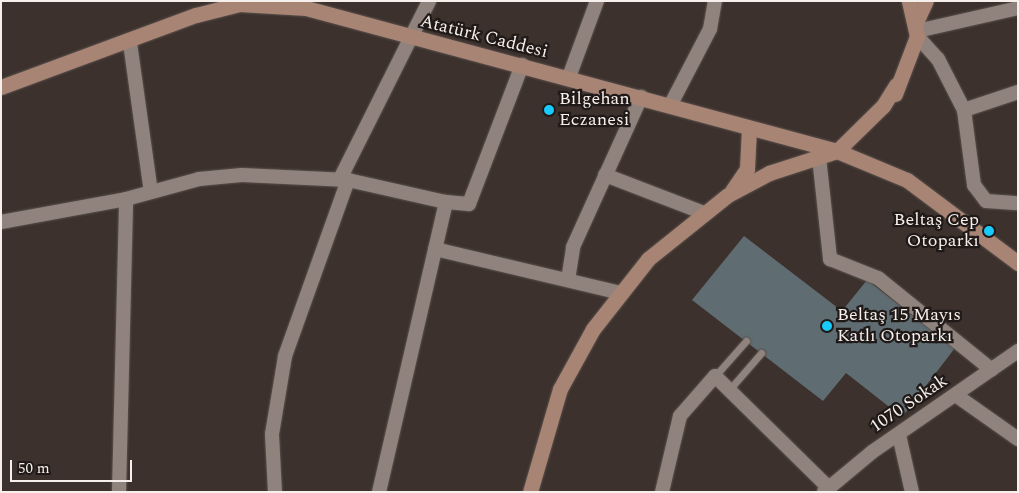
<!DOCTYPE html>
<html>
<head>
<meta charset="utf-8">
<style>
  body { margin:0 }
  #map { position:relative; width:1019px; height:493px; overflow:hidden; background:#3c312c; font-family:Spectral,serif }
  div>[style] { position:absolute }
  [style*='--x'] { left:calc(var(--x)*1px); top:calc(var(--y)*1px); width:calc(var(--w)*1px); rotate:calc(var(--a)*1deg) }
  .building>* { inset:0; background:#5f6c72 }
  .roads { filter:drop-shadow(0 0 1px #5a514d) drop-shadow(0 0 1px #5a514d) }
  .lane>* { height:7px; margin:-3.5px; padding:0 3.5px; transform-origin:3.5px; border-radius:3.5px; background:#90837d }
  .street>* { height:14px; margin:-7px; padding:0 7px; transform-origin:7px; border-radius:7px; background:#90837d }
  .secondary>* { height:15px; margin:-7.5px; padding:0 7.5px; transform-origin:7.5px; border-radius:7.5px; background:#a88474 }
  .dots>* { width:14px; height:14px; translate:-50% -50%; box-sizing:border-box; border:2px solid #1f1a18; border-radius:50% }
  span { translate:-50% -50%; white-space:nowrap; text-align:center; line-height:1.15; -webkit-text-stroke:4.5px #1f1a18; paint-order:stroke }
  .street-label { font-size:18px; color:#f6efec }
  .poi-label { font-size:18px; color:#f6efec }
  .left { translate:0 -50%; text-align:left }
  .right { translate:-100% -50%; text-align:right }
  .frame { position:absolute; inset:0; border:2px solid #f6efec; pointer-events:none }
  .scale { position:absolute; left:10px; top:460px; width:122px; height:22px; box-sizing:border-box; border:2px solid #f6efec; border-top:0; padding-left:6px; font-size:15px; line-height:18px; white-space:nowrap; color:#f6efec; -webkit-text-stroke:4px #1f1a18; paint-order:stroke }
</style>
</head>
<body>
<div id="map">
  <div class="building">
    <i style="clip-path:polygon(744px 236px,842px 311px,867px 280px,955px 348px,902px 417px,846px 373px,823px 401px,692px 300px)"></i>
  </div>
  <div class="roads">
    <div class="lane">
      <i style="--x:715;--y:376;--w:47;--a:-48.5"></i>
      <i style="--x:729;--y:390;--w:49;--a:-49.1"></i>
    </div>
    <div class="street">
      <i style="--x:917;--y:31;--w:104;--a:-12.8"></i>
      <i style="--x:917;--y:36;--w:31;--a:48"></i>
      <i style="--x:938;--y:59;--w:57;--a:63"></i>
      <i style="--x:964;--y:110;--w:76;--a:82.4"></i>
      <i style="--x:974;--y:185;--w:20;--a:53"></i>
      <i style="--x:986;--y:201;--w:32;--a:4"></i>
      <i style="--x:130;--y:43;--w:150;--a:82"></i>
      <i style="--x:569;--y:77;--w:81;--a:-69.8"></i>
      <i style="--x:671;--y:104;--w:85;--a:-62.5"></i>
      <i style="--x:710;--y:29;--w:28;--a:-80"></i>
      <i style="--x:964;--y:110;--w:57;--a:-18.4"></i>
      <i style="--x:819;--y:157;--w:103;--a:83.8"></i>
      <i style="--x:830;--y:259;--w:52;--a:21.6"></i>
      <i style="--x:878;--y:278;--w:146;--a:38.9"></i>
      <i style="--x:605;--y:175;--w:106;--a:21"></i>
      <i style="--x:340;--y:179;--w:199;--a:-63.4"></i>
      <i style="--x:446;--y:202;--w:23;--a:5"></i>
      <i style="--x:469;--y:204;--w:149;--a:-69.1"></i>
      <i style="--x:1;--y:222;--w:127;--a:-10.4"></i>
      <i style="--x:126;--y:199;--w:76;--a:-15.3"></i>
      <i style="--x:199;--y:179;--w:43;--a:-5.3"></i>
      <i style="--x:242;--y:175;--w:106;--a:2.7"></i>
      <i style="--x:348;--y:180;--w:100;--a:12.7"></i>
      <i style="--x:446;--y:202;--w:298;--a:103"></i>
      <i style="--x:435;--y:249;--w:191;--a:13.3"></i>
      <i style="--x:568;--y:280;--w:33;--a:-81"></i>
      <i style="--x:573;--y:247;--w:165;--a:-65.6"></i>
      <i style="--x:957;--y:396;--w:75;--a:35.2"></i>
      <i style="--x:899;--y:435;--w:58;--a:77.2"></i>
      <i style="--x:119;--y:492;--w:293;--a:-88.6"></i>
      <i style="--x:275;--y:492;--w:58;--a:-93"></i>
      <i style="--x:272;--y:434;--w:79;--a:-80.5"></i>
      <i style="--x:285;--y:356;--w:187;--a:-70.3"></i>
      <i style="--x:662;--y:492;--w:78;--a:-76.7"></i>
      <i style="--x:680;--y:416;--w:53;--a:-48.8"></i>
      <i style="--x:715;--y:376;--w:158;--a:44.5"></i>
      <i style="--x:824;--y:492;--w:62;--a:-39.8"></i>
      <i style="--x:872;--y:452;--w:178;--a:-34.7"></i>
    </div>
    <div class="secondary">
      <i style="--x:916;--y:22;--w:23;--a:-65"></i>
      <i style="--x:1;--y:87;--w:208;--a:-20.3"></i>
      <i style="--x:196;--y:15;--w:44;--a:-14.3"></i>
      <i style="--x:239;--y:4;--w:67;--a:3.4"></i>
      <i style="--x:306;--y:8;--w:550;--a:15.07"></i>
      <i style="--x:837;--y:151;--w:76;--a:22.5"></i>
      <i style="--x:907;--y:180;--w:139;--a:36.8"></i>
      <i style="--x:895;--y:94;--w:62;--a:-69.2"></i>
      <i style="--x:917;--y:36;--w:36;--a:-103"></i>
      <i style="--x:732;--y:191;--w:27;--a:-56"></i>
      <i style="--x:747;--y:169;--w:41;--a:-87.2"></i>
      <i style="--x:530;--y:492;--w:107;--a:-73.8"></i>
      <i style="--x:560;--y:389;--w:68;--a:-61.2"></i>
      <i style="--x:593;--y:329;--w:89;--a:-51.8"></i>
      <i style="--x:648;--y:259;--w:102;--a:-38.7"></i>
      <i style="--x:728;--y:195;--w:47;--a:-28.2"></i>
      <i style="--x:769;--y:173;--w:71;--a:-17.9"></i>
      <i style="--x:837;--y:151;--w:64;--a:-44.4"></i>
      <i style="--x:883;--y:106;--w:25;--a:-58"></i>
    </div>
  </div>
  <div class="dots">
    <i style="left:549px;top:110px;background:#19cafc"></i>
    <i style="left:989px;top:231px;background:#19cafc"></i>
    <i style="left:827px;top:326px;background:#19cafc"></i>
  </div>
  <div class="street-label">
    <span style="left:484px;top:37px;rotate:14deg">Atatürk Caddesi</span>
    <span style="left:909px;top:404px;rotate:-34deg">1070 Sokak</span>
  </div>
  <div class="poi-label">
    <span class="left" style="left:559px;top:110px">Bilgehan<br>Eczanesi</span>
    <span class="right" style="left:979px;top:231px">Beltaş Cep<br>Otoparkı</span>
    <span class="left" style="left:837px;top:326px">Beltaş 15 Mayıs<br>Katlı Otoparkı</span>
  </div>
  <div class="frame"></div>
  <div class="scale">50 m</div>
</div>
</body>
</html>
